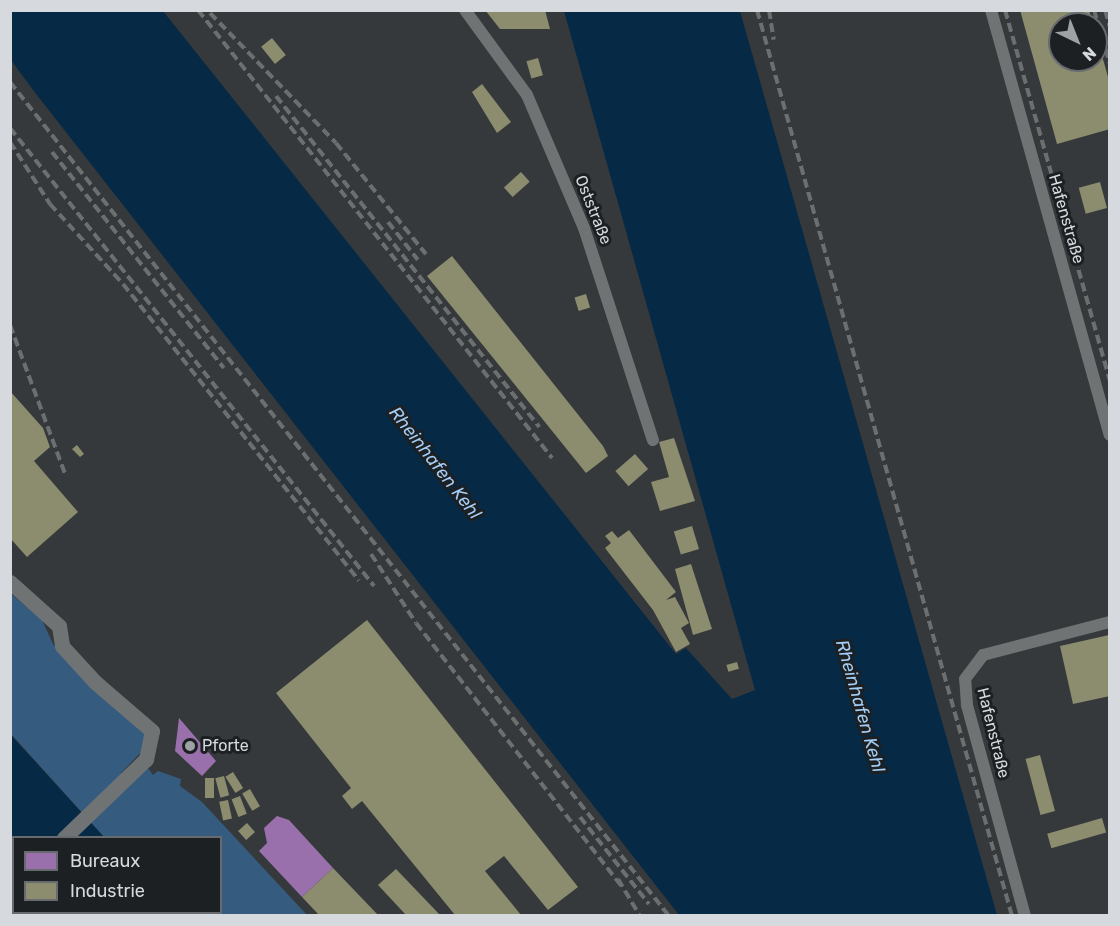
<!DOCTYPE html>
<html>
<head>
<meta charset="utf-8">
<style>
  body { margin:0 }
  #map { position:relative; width:1120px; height:926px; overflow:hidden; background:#35393c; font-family:Rubik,sans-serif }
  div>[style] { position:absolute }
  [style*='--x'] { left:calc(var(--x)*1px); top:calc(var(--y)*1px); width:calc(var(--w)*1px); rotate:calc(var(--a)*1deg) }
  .green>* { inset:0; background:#355b7f }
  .water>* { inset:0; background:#062946 }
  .offices>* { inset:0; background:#9970ab }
  .industry>* { inset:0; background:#8c8c6e; transform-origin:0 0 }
  .minor>* { height:12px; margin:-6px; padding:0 6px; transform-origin:6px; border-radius:6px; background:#707374 }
  .tertiary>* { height:15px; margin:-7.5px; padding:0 7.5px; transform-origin:7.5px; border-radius:7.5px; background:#707374 }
  .rail>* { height:4px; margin-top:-2px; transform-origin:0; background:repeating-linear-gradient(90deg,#6b6f70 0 9px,transparent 0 13.5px) }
  .dots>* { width:16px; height:16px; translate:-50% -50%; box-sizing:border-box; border:3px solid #1d2023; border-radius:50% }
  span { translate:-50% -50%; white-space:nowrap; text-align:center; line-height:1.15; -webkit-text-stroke:6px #1d2023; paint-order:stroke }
  .street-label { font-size:16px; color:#d6dade }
  .poi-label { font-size:16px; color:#d6dade }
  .left { translate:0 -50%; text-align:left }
  .water-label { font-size:18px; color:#a4cdf6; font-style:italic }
  .frame { position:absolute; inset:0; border:12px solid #d6dade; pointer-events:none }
  .legend { position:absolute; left:12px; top:836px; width:210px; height:78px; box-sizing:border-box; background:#1d2023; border:2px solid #676a6e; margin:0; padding:8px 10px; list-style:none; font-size:18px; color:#d6dade }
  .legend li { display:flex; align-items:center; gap:12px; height:30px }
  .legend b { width:30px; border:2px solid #676a6e }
  .north { position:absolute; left:1048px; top:12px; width:60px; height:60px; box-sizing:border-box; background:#1d2023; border:2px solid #676a6e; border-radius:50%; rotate:137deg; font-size:16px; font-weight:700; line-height:24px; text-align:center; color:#d6dade }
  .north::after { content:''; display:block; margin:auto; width:21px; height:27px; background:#9ea2a5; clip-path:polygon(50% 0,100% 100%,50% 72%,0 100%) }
</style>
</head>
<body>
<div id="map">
  <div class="green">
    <i style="clip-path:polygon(10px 593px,42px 620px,53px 644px,83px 678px,146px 733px,147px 746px,121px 773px,131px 783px,148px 768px,153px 775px,158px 771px,181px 779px,180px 786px,202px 802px,307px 915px,177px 915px,220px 912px,220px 838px,104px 837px,11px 734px)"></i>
    <i style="clip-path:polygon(10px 858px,14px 912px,64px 915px,11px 915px)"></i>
  </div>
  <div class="water">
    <i style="clip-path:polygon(10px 11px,163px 11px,676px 654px,686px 648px,732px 699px,755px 690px,564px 11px,740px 11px,997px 915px,679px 915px,33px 90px,11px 60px)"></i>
    <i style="clip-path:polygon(10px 734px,104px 837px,14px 838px,13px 861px,11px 858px)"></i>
    <i style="clip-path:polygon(174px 913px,177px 915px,62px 913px,174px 912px)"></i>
  </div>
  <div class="offices">
    <i style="clip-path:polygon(179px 718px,216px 761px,202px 776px,175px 751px)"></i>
    <i style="clip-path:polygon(277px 816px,289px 820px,333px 868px,302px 897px,259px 851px,267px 843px,264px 828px)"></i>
  </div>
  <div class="industry">
    <i style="clip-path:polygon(485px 10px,545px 10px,550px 29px,500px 29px)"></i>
    <i style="clip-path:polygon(1020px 10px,1089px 10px,1093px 24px,1060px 24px,1060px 60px,1096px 60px,1097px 38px,1110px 84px,1110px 129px,1057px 144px)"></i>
    <i style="left:272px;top:38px;width:22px;height:14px;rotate:51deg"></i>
    <i style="left:538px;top:58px;width:18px;height:12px;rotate:74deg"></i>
    <i style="clip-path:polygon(482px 84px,511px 122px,497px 133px,472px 92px)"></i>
    <i style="left:521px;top:172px;width:13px;height:23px;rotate:48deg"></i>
    <i style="left:1100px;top:182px;width:27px;height:22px;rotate:75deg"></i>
    <i style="clip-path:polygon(452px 256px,603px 446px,608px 456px,586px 473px,427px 276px)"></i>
    <i style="left:586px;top:294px;width:14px;height:12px;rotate:73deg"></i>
    <i style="clip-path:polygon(10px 391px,43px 428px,50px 447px,34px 461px,78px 512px,27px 557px,10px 538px)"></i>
    <i style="clip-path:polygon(674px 438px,695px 501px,660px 511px,651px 482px,669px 477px,659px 442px)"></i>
    <i style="clip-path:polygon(77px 445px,84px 454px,80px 457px,72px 449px)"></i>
    <i style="left:635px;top:454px;width:20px;height:26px;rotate:49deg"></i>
    <i style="left:692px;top:526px;width:24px;height:19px;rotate:73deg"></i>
    <i style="clip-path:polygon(629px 530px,676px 592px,666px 600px,675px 597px,689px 623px,681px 628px,690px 644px,676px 652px,653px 610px,605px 548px,611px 543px,605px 536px,612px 531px,618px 538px)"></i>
    <i style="clip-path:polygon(691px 564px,712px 629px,693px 635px,675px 569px)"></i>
    <i style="clip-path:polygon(367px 620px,578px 887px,548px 910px,504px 856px,485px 871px,521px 915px,455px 915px,362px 801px,352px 809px,342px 796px,351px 788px,276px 693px)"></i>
    <i style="clip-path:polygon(1109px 635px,1110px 696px,1073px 704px,1060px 646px)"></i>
    <i style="left:737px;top:662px;width:7px;height:11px;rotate:74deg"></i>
    <i style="left:1040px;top:755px;width:58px;height:15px;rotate:75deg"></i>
    <i style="left:233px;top:772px;width:19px;height:9px;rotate:58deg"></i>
    <i style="left:224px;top:776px;width:20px;height:9px;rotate:75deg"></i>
    <i style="left:205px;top:778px;width:9px;height:20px"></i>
    <i style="left:250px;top:789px;width:20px;height:9px;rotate:60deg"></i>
    <i style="left:240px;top:796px;width:19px;height:9px;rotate:69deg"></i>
    <i style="left:228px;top:800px;width:19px;height:9px;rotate:78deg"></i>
    <i style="left:1102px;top:818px;width:15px;height:57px;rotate:74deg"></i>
    <i style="left:247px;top:823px;width:12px;height:12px;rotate:48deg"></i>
    <i style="clip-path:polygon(333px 868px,378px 915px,319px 915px,302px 897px)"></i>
    <i style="clip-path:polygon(396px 869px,440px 915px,406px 915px,378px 885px)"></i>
  </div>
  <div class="minor">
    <i style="--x:465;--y:10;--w:105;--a:53.9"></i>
    <i style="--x:527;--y:95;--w:145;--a:66.8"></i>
    <i style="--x:584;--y:228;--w:223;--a:72"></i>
    <i style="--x:991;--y:10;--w:441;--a:74.4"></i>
    <i style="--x:1025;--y:916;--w:219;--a:-105.4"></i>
    <i style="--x:967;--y:705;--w:26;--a:-94"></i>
    <i style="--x:965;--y:679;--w:30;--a:-53"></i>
    <i style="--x:983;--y:655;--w:131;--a:-14.6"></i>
  </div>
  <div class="tertiary">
    <i style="--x:10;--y:582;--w:66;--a:41.9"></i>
    <i style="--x:59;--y:626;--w:20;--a:81"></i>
    <i style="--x:62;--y:646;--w:49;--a:47.5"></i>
    <i style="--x:95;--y:682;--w:75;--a:40.7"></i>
    <i style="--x:152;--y:731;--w:29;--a:102"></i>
    <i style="--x:146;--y:759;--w:114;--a:136.1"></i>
    <i style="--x:10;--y:889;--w:5;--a:-37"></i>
  </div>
  <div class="rail">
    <i style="--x:198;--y:10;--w:571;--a:51.68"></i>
    <i style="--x:757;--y:10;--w:941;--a:74.28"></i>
    <i style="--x:769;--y:10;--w:30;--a:81"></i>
    <i style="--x:1005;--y:10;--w:387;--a:74.2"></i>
    <i style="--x:1094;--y:10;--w:56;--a:73.5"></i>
    <i style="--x:1105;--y:10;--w:19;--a:74"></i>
    <i style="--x:210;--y:13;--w:181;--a:45.9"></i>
    <i style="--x:336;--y:143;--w:143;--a:51"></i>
    <i style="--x:10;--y:82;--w:1063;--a:51.69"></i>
    <i style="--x:276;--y:96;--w:423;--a:51.5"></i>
    <i style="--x:10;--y:128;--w:585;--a:51.52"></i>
    <i style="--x:10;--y:142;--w:74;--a:57.2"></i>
    <i style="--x:50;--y:204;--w:108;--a:47.6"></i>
    <i style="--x:123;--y:284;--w:379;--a:51.5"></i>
    <i style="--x:52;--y:152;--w:276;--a:51.5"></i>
    <i style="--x:388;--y:222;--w:48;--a:51.7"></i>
    <i style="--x:10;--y:325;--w:161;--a:69.7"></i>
    <i style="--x:371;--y:554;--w:82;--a:56.9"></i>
    <i style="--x:416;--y:623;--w:333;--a:52"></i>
    <i style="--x:580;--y:817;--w:111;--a:51.6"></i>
    <i style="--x:618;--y:879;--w:43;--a:59.3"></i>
  </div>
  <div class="dots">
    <i style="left:190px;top:746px;background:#9ea2a5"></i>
  </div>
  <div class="street-label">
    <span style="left:593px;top:210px;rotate:68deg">Oststraße</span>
    <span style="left:1066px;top:219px;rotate:74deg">Hafenstraße</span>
    <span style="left:993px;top:733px;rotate:76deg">Hafenstraße</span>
  </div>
  <div class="poi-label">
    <span class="left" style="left:202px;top:746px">Pforte</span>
  </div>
  <div class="water-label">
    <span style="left:435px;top:463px;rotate:52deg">Rheinhafen Kehl</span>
    <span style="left:860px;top:706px;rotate:74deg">Rheinhafen Kehl</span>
  </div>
  <div class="frame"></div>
  <ul class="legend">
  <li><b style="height:16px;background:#9970ab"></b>Bureaux</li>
  <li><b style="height:16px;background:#8c8c6e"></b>Industrie</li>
  </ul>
  <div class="north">N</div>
</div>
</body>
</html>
